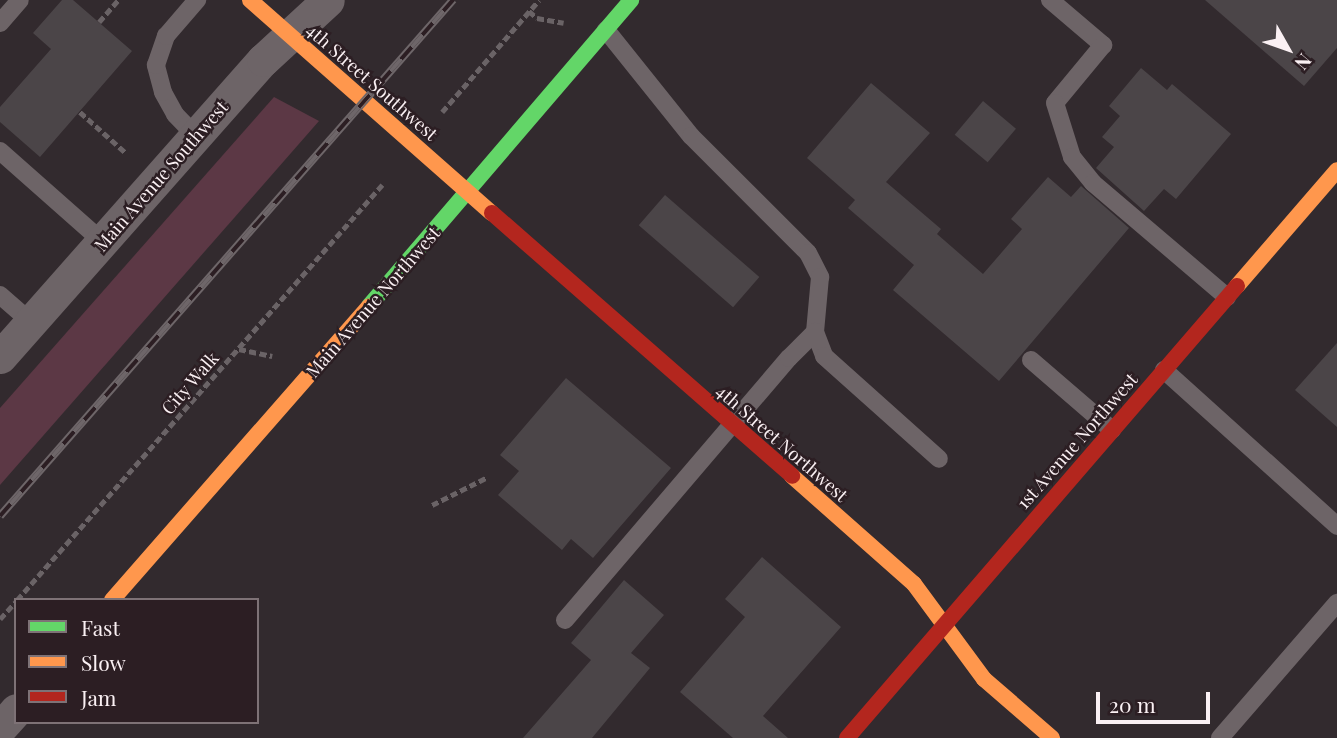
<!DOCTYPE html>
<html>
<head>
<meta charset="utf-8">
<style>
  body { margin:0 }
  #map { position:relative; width:1337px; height:738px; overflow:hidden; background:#322a2e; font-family:"Playfair Display",serif }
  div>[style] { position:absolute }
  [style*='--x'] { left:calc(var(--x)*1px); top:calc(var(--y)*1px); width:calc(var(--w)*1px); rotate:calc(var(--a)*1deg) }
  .green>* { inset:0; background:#5c3845 }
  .building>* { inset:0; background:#4b4548; transform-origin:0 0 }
  .path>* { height:4.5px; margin-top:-2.25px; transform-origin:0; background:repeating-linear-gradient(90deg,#6a6366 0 7px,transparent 0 10.5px) }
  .lane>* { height:18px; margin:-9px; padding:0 9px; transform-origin:9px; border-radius:9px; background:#6d6467 }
  .street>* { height:33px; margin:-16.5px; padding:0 16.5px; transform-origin:16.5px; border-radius:16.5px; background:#6d6467 }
  .fast>* { height:16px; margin:-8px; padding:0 8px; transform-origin:8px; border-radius:8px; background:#63d668 }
  .slow>* { height:16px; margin:-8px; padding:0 8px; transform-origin:8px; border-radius:8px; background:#ff974d }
  .jam>* { height:16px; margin:-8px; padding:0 8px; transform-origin:8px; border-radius:8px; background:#b3261e }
  .rail>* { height:8px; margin-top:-4px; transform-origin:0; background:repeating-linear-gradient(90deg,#2c1e23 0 16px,#6e6669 0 32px); box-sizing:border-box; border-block:2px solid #6e6669 }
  span { translate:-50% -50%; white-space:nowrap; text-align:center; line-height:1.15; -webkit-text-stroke:5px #2c1e23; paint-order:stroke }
  .street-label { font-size:18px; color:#faf0f3 }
  .legend { position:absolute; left:14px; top:598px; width:245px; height:126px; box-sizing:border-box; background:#2c1e23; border:2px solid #7e7276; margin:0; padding:9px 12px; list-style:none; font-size:21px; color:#faf0f3 }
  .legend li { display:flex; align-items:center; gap:14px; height:35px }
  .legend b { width:35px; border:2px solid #7e7276 }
  .north { position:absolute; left:1253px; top:14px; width:70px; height:70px; -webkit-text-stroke:5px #2c1e23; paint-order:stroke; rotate:130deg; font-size:19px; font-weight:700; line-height:28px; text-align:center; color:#faf0f3 }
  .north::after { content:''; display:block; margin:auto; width:24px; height:32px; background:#faf0f3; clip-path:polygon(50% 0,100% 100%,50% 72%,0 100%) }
  .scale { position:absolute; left:1096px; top:692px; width:114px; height:32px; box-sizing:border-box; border:4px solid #faf0f3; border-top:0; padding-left:9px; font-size:21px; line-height:24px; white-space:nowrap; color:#faf0f3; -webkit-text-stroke:5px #2c1e23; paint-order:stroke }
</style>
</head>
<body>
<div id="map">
  <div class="green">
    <i style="clip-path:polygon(274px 97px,319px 121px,0 485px,0 408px)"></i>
  </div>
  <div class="building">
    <i style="clip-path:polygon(62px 0,73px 0,132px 51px,40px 157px,0 122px,0 107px,51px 49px,33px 33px)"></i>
    <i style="clip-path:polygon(1205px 0,1337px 0,1337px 48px,1304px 86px)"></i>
    <i style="clip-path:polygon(1141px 68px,1167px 90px,1172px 84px,1231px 134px,1176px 199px,1164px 189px,1144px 211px,1096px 168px,1114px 147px,1102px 137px,1120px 116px,1109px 106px)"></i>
    <i style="clip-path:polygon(871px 83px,930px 133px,886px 182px,941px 229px,937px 234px,983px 274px,1022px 229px,1011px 219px,1048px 177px,1071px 197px,1081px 186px,1129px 228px,999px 381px,893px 290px,914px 265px,848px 208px,855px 200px,807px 158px)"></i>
    <i style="left:983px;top:101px;width:43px;height:44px;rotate:40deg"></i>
    <i style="left:665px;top:195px;width:125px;height:40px;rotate:41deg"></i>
    <i style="clip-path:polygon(1337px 343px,1337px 427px,1295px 390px)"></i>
    <i style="clip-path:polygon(566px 378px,671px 468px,593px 558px,571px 539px,562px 550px,498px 495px,519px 471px,500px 455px)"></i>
    <i style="clip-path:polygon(762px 557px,841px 627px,763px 716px,788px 738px,733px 738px,680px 692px,745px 617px,725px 599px)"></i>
    <i style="clip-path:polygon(624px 580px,664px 615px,631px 653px,650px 668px,592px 738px,523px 738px,591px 660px,571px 643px)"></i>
  </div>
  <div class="path">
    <i style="--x:529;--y:11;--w:11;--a:41"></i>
    <i style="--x:537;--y:18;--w:27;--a:10"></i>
    <i style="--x:99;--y:22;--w:29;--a:-49"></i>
    <i style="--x:80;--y:112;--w:62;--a:41.7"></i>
    <i style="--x:442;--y:112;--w:148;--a:-49.1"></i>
    <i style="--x:239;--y:349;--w:34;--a:12"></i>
    <i style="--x:432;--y:505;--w:60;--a:-26.6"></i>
    <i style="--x:17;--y:600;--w:553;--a:-48.67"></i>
    <i style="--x:0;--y:619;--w:24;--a:-48"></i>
  </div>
  <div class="lane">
    <i style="--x:1050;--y:0;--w:70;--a:40.3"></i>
    <i style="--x:1103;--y:45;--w:75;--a:129.6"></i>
    <i style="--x:1055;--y:103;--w:57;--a:72.5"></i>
    <i style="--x:1072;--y:157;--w:33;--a:51"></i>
    <i style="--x:1093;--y:183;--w:176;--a:40.4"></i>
    <i style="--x:0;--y:23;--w:30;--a:-49"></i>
    <i style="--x:606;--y:30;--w:136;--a:51.3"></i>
    <i style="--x:691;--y:136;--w:165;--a:45"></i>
    <i style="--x:808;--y:253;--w:27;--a:63"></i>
    <i style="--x:820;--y:277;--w:55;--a:95.2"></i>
    <i style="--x:815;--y:332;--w:26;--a:69"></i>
    <i style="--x:824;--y:356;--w:154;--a:41.8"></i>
    <i style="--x:196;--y:136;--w:30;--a:-134"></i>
    <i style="--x:175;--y:114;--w:25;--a:-119"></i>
    <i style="--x:163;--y:92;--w:28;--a:-105"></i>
    <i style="--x:156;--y:65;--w:31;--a:-71"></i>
    <i style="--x:166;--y:36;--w:48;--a:-49.3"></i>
    <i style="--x:0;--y:151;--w:137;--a:41.5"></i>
    <i style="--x:0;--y:295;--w:41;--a:41.1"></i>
    <i style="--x:1031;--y:360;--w:107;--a:40.8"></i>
    <i style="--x:1164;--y:370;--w:233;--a:42"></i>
    <i style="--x:565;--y:620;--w:345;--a:-49.5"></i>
    <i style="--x:789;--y:358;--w:37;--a:-45"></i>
    <i style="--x:1220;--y:738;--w:179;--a:-49.1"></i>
  </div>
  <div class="street">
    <i style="--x:0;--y:357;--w:397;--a:-48.5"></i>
    <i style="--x:263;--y:60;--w:88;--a:-42.7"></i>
    <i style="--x:0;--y:728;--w:24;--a:-48"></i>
  </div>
  <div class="fast">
    <i style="--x:369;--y:306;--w:403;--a:-49.4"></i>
  </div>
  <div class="slow">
    <i style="--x:250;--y:0;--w:322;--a:41.4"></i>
    <i style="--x:1237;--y:286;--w:153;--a:-49.2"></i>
    <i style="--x:792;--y:476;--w:163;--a:41.5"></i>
    <i style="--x:914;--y:584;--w:118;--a:53.6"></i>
    <i style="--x:984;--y:679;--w:90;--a:40.9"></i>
    <i style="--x:112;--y:600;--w:390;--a:-48.8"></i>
  </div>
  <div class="jam">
    <i style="--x:492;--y:213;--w:399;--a:41.2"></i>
    <i style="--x:847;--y:738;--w:597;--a:-49.21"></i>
  </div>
  <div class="rail">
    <i style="--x:0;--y:516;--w:687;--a:-48.72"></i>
  </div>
  <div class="street-label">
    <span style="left:372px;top:82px;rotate:41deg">4th Street Southwest</span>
    <span style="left:161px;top:176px;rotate:-49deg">Main Avenue Southwest</span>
    <span style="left:373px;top:302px;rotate:-49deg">Main Avenue Northwest</span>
    <span style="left:190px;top:383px;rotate:-49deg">City Walk</span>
    <span style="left:1077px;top:441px;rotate:-49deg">1st Avenue Northwest</span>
    <span style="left:782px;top:443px;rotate:41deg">4th Street Northwest</span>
  </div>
  <ul class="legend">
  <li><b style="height:9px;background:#63d668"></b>Fast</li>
  <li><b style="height:9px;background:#ff974d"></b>Slow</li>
  <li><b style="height:9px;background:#b3261e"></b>Jam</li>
  </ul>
  <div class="north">N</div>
  <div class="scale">20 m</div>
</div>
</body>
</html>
